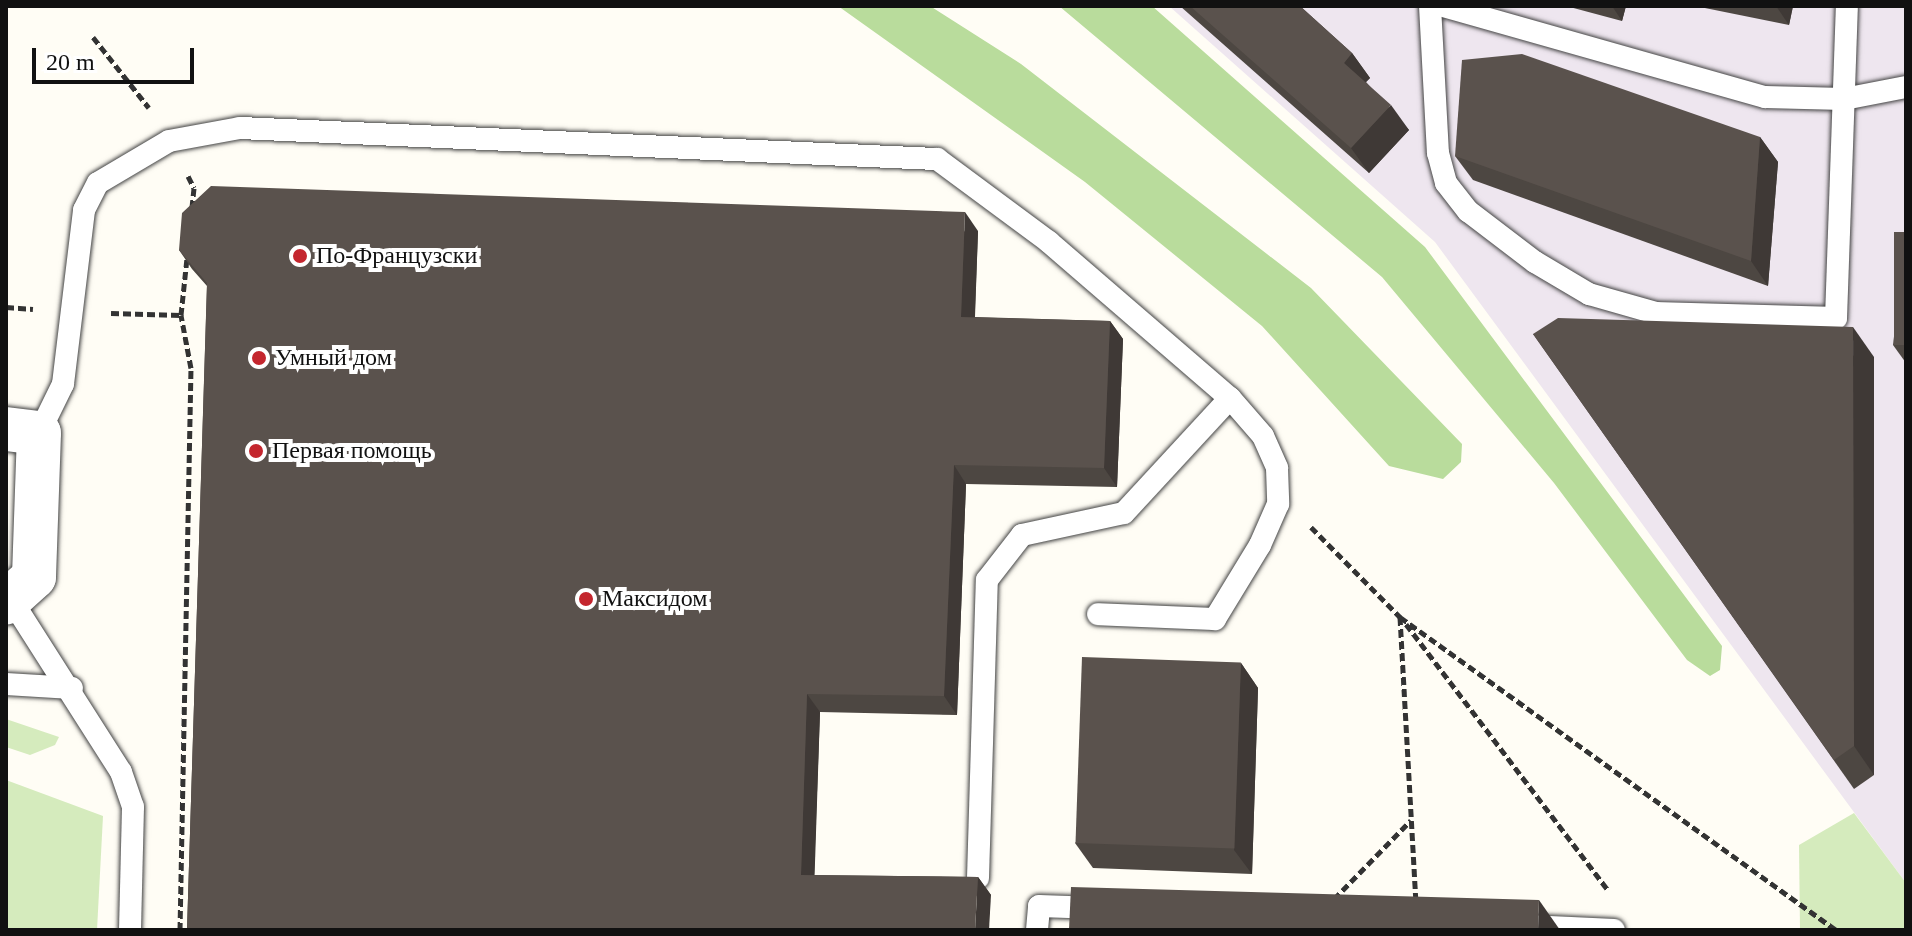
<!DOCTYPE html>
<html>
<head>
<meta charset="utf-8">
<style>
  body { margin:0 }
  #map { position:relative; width:1912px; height:936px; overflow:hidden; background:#fffdf5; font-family:"Times New Roman",serif }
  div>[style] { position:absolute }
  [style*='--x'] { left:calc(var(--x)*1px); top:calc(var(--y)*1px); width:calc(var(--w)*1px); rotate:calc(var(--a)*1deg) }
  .industrial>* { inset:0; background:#eee6ef }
  .green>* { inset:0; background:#d5ebbd }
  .forest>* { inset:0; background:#b9dc9c }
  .path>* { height:5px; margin-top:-2.5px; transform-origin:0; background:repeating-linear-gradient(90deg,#333 0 8px,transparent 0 12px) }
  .roads { filter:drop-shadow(0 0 2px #444) drop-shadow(0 0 2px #444) }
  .service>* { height:22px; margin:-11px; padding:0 11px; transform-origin:11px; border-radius:11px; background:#fff }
  .tertiary>* { height:44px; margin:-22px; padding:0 22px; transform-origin:22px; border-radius:22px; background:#fff }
  .wall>* { inset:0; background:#4d4742 }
  .shaded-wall>* { inset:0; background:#3f3936 }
  .building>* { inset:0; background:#5a524d; transform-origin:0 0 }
  .dots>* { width:22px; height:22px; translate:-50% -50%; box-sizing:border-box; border:4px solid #fff; border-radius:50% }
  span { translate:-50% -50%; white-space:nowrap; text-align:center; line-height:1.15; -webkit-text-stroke:8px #fff; paint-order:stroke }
  .poi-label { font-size:24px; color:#111 }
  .left { translate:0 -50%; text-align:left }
  .frame { position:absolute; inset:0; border:8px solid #111; pointer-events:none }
  .scale { position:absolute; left:32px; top:48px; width:162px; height:36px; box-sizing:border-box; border:4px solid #111; border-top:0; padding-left:10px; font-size:24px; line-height:28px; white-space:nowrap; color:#111; -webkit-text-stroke:6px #fff; paint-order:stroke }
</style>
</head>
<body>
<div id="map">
  <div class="industrial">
    <i style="clip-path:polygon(1169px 6px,1906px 6px,1906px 883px,1435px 242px)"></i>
  </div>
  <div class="green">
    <i style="clip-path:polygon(6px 719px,59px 737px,55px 745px,30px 755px,6px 747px)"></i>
    <i style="clip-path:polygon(6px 780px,103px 816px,97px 930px,6px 930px)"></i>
    <i style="clip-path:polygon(1854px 813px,1906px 883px,1906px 930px,1800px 930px,1799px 845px)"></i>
  </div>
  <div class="forest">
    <i style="clip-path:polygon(838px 6px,930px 6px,1021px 64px,1311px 288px,1462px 444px,1461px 462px,1443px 479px,1389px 466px,1262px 326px,1085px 182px)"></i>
    <i style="clip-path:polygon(1059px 6px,1152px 6px,1425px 247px,1722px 646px,1720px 670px,1710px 676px,1687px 660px,1554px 483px,1382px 277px)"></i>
  </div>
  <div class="path">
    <i style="--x:93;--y:37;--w:90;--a:51.7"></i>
    <i style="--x:188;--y:176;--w:13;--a:63"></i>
    <i style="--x:194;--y:188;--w:20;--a:96"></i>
    <i style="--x:6;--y:307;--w:27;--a:4"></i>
    <i style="--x:111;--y:313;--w:70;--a:1.6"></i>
    <i style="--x:1311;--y:527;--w:127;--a:45.3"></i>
    <i style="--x:1400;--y:617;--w:283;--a:86.8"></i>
    <i style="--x:1400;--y:617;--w:537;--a:35.67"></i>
    <i style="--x:1406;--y:624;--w:334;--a:52.8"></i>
    <i style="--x:1334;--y:899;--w:110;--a:-45.7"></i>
    <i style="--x:180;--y:930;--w:562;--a:-88.88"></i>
    <i style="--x:191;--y:368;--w:54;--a:-100.7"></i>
    <i style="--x:181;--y:315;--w:57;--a:-84"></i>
  </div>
  <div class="roads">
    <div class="service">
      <i style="--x:1430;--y:6;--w:147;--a:86.9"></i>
      <i style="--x:1438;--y:153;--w:31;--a:75"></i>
      <i style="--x:1446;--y:183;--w:36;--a:52"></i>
      <i style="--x:1468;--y:211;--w:84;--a:37.3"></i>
      <i style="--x:1535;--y:262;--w:63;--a:30.7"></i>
      <i style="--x:1589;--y:294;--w:70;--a:15.8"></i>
      <i style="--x:1656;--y:313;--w:180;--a:1.6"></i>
      <i style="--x:1836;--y:318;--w:312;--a:-88"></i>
      <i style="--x:1443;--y:6;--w:335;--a:15.8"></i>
      <i style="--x:1765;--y:97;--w:79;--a:1.5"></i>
      <i style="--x:1844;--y:99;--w:63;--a:-11"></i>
      <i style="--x:39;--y:433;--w:55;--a:-63.9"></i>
      <i style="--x:63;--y:384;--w:175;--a:-83.1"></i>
      <i style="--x:84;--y:210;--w:30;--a:-63"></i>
      <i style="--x:98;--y:183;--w:82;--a:-30.6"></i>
      <i style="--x:169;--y:141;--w:72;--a:-10.4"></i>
      <i style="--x:240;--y:128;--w:698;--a:2.55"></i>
      <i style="--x:937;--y:159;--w:139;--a:36.5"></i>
      <i style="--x:1049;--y:242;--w:239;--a:40.8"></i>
      <i style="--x:1230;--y:398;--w:50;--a:49"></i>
      <i style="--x:1263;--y:436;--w:35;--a:66"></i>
      <i style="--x:1277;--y:468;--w:36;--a:88"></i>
      <i style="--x:1278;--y:504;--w:45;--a:113.7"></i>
      <i style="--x:1260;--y:545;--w:87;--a:121.3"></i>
      <i style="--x:1215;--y:619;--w:117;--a:-177.6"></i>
      <i style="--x:12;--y:601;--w:203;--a:57.5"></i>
      <i style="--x:121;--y:772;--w:37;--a:71"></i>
      <i style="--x:133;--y:807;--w:123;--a:91.4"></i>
      <i style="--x:6;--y:684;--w:66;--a:3.5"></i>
      <i style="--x:978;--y:878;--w:298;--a:-88.3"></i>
      <i style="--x:987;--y:580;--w:57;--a:-52.1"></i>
      <i style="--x:1022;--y:535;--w:104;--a:-12.2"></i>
      <i style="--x:1124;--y:513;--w:156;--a:-47.3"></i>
      <i style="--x:1528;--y:926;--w:86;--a:2.7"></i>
      <i style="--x:1037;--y:930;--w:24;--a:-85"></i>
      <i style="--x:1039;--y:906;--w:59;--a:1.9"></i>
    </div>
    <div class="tertiary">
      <i style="--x:6;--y:429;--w:33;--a:7"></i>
      <i style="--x:39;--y:433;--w:144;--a:92"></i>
      <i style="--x:34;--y:577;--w:38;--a:138"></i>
    </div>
  </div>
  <div class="wall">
    <i style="clip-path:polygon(1180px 6px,1300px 6px,1352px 53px,1370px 78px,1366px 82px,1409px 130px,1369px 173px)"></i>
    <i style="clip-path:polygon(1566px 6px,1626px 6px,1622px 21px)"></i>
    <i style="clip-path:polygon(1695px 6px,1793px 6px,1789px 25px)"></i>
    <i style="clip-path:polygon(1760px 137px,1778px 162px,1768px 286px,1473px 180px,1455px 156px)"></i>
    <i style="clip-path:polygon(978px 231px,975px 317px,1110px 321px,1123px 339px,1117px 487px,966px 484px,957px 715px,820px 712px,814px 875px,978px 877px,991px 895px,187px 930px,207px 286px,192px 269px,179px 250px)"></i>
    <i style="clip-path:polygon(1906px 232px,1906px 363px,1893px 345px)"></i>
    <i style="clip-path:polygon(1533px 334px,1874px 357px,1874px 775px,1854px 789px)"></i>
    <i style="clip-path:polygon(1241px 663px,1258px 688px,1252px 874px,1093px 868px,1075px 843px)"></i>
  </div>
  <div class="shaded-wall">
    <i style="clip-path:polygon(1612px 6px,1626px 6px,1622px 21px)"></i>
    <i style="clip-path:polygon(1776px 6px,1793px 6px,1789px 25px)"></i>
    <i style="clip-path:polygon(1352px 53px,1370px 78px,1361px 87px,1344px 63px)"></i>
    <i style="clip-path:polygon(1391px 105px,1409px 130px,1369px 173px,1351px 148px)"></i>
    <i style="clip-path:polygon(1760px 137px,1778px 162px,1768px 286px,1751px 261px)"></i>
    <i style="clip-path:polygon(965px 212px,978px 231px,974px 335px,961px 317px)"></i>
    <i style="clip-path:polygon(1110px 321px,1123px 339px,1117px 487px,1104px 468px)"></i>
    <i style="clip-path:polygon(1853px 327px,1874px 357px,1874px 775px,1854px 746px)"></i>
    <i style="clip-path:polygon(954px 465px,966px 484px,957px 715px,944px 696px)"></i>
    <i style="clip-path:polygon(1241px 663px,1258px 688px,1252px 874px,1234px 850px)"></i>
    <i style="clip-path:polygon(807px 694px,820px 712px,814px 893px,801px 875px)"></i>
    <i style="clip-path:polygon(978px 877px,991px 895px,989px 930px,975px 930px)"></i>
    <i style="clip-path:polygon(1539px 900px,1560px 930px,1538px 930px)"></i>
  </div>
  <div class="building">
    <i style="clip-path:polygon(1190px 6px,1300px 6px,1352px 53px,1344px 63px,1391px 105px,1351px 148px)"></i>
    <i style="clip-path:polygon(1522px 54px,1760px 137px,1751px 261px,1455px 156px,1462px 60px)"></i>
    <i style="clip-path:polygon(211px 186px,965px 212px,961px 317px,1110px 321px,1104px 468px,954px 465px,944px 696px,807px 694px,801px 875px,978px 877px,975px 930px,187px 930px,207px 283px,179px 250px,182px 213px)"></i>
    <i style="left:1894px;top:232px;width:12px;height:113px"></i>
    <i style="clip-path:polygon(1558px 318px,1853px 327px,1854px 746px,1834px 760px,1533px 334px)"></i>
    <i style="left:1082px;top:657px;width:159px;height:186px;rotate:2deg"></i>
    <i style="clip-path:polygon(1071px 887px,1539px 900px,1538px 930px,1069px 930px)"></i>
  </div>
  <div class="dots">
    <i style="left:300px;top:256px;background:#c4262e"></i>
    <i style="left:259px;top:358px;background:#c4262e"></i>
    <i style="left:256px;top:451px;background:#c4262e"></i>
    <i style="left:586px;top:599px;background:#c4262e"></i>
  </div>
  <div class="poi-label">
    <span class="left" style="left:316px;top:256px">По-Французски</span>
    <span class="left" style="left:275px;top:358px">Умный дом</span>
    <span class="left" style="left:272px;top:451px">Первая помощь</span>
    <span class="left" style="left:602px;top:599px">Максидом</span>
  </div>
  <div class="frame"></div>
  <div class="scale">20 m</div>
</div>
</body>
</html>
